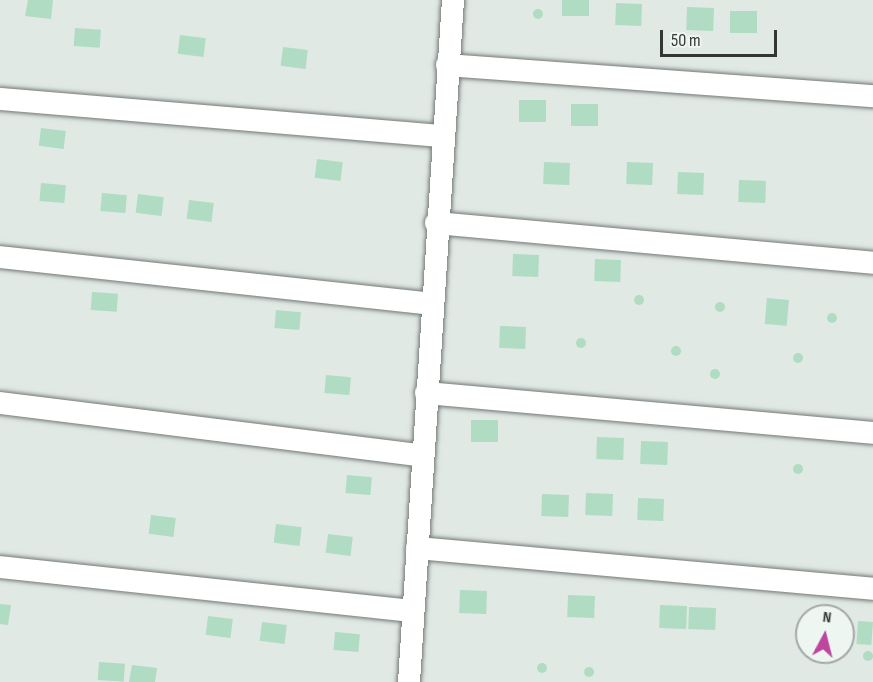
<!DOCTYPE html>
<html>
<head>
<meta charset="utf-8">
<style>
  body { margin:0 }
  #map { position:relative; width:873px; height:682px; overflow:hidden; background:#e1e9e4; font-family:"Sofia Sans Condensed",sans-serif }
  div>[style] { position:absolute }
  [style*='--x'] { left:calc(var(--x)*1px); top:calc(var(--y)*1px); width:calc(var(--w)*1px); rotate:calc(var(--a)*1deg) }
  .building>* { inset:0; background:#afdcc2; transform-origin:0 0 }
  .round { border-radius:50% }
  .roads { filter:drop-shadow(0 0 2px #737975) drop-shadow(0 0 2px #737975) }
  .minor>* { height:22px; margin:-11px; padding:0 11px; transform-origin:11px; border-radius:11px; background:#fff }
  span { translate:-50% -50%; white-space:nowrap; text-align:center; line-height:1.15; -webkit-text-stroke:5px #eef6f1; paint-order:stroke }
  .north { position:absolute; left:795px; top:604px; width:60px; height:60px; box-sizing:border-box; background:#eef6f1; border:2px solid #a3a9a5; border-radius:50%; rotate:7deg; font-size:16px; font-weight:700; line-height:24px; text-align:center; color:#333634 }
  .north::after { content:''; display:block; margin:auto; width:21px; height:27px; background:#bd479d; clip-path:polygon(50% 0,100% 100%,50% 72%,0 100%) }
  .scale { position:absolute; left:660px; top:30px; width:117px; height:27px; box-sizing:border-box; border:3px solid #333634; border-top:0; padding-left:8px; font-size:18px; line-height:21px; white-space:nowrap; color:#333634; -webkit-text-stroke:4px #eef6f1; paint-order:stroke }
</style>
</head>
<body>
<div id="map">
  <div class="building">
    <i style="clip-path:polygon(28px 0,53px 0,51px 19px,25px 16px)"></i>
    <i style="left:562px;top:0;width:27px;height:16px"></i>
    <i style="left:616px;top:3px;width:26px;height:22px;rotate:2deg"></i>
    <i style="left:687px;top:7px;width:27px;height:23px;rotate:2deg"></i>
    <i class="round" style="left:533px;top:9px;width:10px;height:10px"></i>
    <i style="left:730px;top:11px;width:27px;height:22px"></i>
    <i style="left:75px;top:28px;width:26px;height:18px;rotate:4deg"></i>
    <i style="left:180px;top:35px;width:26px;height:19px;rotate:7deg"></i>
    <i style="left:283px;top:47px;width:25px;height:19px;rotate:7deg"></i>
    <i style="left:519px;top:100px;width:27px;height:22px"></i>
    <i style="left:571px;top:104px;width:27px;height:22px"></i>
    <i style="left:41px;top:128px;width:25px;height:18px;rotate:7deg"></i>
    <i style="left:317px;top:159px;width:26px;height:19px;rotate:7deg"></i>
    <i style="left:544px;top:162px;width:26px;height:22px;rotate:2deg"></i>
    <i style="left:627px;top:162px;width:26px;height:22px;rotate:2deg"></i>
    <i style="left:678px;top:172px;width:26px;height:22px;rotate:2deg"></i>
    <i style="left:739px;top:180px;width:27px;height:22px;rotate:2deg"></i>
    <i style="left:41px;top:183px;width:25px;height:18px;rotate:5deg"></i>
    <i style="left:102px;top:193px;width:25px;height:18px;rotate:5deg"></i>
    <i style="left:138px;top:194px;width:26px;height:19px;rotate:7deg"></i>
    <i style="left:189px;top:200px;width:25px;height:19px;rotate:7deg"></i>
    <i style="left:513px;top:254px;width:26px;height:22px;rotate:2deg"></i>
    <i style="left:595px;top:259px;width:26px;height:22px;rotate:2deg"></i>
    <i style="left:92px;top:292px;width:26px;height:18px;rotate:4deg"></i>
    <i class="round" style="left:634px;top:295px;width:10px;height:10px"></i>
    <i style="left:767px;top:298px;width:22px;height:26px;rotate:5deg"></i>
    <i class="round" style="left:715px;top:302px;width:10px;height:10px"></i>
    <i style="left:276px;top:310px;width:25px;height:18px;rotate:5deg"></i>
    <i class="round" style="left:827px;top:313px;width:10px;height:10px"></i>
    <i style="left:500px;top:326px;width:26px;height:22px;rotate:2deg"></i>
    <i class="round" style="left:576px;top:338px;width:10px;height:10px"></i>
    <i class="round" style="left:671px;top:346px;width:10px;height:10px"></i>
    <i class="round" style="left:793px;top:353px;width:10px;height:10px"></i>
    <i class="round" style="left:710px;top:369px;width:10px;height:10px"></i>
    <i style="left:326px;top:375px;width:25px;height:18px;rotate:5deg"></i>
    <i style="left:471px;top:420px;width:27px;height:22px"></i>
    <i style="left:597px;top:437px;width:27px;height:22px;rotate:2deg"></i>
    <i style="left:641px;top:441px;width:27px;height:23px;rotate:2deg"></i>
    <i class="round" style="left:793px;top:464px;width:10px;height:10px"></i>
    <i style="left:347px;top:475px;width:25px;height:18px;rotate:5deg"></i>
    <i style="left:586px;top:493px;width:27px;height:22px;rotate:2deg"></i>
    <i style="left:542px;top:494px;width:27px;height:22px;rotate:2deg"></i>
    <i style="left:638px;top:498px;width:26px;height:22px;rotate:2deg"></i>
    <i style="left:151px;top:515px;width:25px;height:19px;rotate:7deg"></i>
    <i style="left:276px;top:524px;width:26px;height:19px;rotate:7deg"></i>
    <i style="left:328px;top:534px;width:25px;height:19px;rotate:7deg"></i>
    <i style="left:460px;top:590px;width:27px;height:23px;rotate:2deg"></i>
    <i style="left:568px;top:595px;width:27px;height:22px;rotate:2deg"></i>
    <i style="clip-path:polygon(0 604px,11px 605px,8px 625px,0 624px)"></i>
    <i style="left:660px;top:605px;width:27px;height:23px;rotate:2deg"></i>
    <i style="left:689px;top:607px;width:27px;height:22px;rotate:2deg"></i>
    <i style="left:208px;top:616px;width:25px;height:19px;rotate:7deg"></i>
    <i style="left:858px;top:621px;width:15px;height:23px;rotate:4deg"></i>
    <i style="left:262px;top:622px;width:25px;height:19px;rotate:7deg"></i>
    <i style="left:335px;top:632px;width:25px;height:18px;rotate:5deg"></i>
    <i class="round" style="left:863px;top:651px;width:10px;height:10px"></i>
    <i style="left:99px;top:662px;width:26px;height:18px;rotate:4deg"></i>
    <i class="round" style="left:537px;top:663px;width:10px;height:10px"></i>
    <i style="clip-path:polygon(132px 665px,157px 668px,155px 682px,129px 682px)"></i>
    <i class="round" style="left:584px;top:667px;width:10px;height:10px"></i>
  </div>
  <div class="roads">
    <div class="minor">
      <i style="--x:447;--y:65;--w:427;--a:4.2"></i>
      <i style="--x:0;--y:99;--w:443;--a:4.8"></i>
      <i style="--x:436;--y:223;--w:439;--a:5.2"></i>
      <i style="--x:0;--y:257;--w:434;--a:6.2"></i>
      <i style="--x:426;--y:393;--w:449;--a:5.1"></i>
      <i style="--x:0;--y:403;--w:426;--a:7.1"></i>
      <i style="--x:417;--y:548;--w:458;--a:5.1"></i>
      <i style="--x:0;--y:567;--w:415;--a:6.1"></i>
      <i style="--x:409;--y:682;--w:683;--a:-86.31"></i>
    </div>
  </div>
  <div class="north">N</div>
  <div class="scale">50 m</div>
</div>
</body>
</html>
